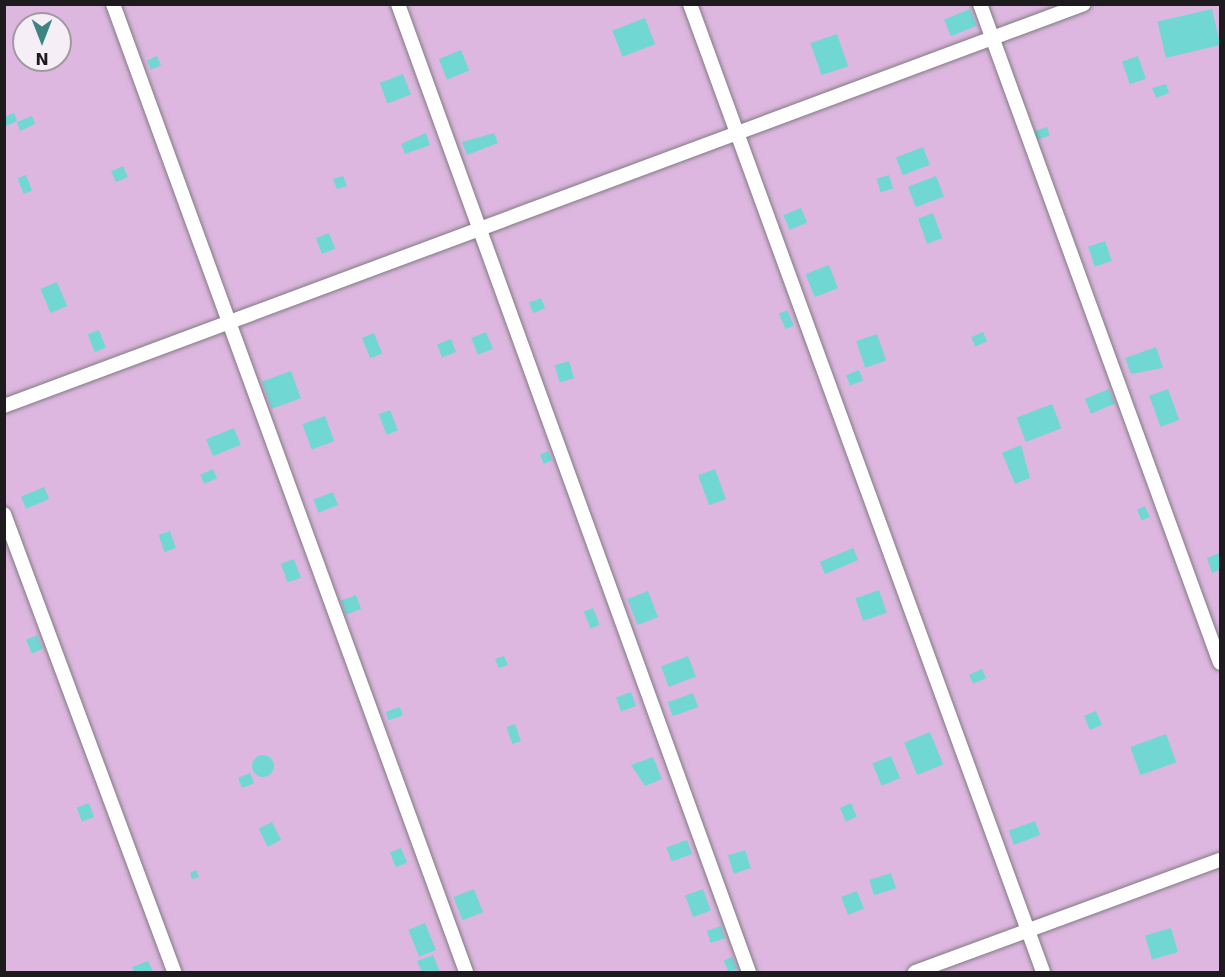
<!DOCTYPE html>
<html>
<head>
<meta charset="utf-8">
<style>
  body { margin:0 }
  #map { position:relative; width:1225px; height:977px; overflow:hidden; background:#e9e1e9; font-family:"DejaVu Sans",sans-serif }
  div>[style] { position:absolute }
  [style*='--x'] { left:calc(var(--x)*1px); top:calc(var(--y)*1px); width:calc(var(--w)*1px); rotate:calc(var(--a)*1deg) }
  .green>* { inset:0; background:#ddb7e0 }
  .building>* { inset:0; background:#71d7d3; transform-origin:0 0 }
  .round { border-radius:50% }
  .roads { filter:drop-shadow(0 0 2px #827b82) drop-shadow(0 0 2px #827b82) }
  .service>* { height:14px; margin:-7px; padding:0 7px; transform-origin:7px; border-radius:7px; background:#fff }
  span { translate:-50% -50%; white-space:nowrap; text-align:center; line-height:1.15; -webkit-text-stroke:5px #f6eef7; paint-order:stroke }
  .frame { position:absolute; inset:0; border:6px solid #1e1b1e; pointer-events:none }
  .north { position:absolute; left:12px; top:12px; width:60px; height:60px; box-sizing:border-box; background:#f6eef7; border:2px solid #a09aa0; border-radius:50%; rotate:180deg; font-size:16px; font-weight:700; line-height:24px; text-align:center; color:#1e1b1e }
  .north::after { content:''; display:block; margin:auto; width:21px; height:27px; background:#3d8582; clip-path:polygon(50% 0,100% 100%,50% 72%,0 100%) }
</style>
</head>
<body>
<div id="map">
  <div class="green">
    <i style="clip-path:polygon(evenodd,5px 5px,1220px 5px,1220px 972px,5px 972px,5px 5px,24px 24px,60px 24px,60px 60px,24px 60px,24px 24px)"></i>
  </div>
  <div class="building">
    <i style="left:970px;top:9px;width:18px;height:28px;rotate:68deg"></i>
    <i style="left:1212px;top:9px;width:37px;height:56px;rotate:77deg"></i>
    <i style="left:645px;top:18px;width:28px;height:35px;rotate:69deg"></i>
    <i style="left:837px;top:34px;width:34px;height:28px;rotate:71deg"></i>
    <i style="left:461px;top:50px;width:22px;height:24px;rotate:68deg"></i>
    <i style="left:157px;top:56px;width:10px;height:11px;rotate:66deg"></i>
    <i style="left:1138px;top:56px;width:24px;height:17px;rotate:71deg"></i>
    <i style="left:403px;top:74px;width:22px;height:25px;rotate:69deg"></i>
    <i style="clip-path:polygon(1166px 84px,1169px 93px,1156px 98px,1152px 88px)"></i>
    <i style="clip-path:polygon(14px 113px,17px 121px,4px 127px,4px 117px)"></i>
    <i style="clip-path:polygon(32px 116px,35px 124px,20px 131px,17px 122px)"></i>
    <i style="left:1047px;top:127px;width:9px;height:14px;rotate:72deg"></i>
    <i style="clip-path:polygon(426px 133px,430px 145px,405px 154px,401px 144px)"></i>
    <i style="clip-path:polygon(494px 133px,498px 143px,467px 155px,462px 142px)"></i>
    <i style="left:923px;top:147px;width:19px;height:29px;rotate:69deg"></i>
    <i style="left:123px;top:166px;width:12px;height:13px;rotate:66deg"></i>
    <i style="left:26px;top:175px;width:17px;height:9px;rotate:69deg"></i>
    <i style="left:889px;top:175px;width:14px;height:13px;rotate:73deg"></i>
    <i style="clip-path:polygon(343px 176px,347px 186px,337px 189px,333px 179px)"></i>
    <i style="left:936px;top:176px;width:22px;height:30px;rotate:69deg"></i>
    <i style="left:801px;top:208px;width:16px;height:19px;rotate:68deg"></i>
    <i style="left:933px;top:213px;width:27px;height:16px;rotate:70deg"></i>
    <i style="left:329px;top:233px;width:17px;height:14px;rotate:69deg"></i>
    <i style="left:1105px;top:241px;width:21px;height:18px;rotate:71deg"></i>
    <i style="left:829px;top:265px;width:25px;height:25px;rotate:69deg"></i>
    <i style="left:57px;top:282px;width:26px;height:18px;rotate:67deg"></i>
    <i style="left:541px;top:298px;width:11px;height:13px;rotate:68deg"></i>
    <i style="left:787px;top:310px;width:17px;height:9px;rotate:66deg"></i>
    <i style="left:99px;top:330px;width:19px;height:12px;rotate:69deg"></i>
    <i style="left:486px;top:332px;width:18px;height:16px;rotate:68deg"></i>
    <i style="left:983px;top:332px;width:10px;height:13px;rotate:66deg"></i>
    <i style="left:374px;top:333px;width:22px;height:13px;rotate:68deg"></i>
    <i style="left:877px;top:334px;width:28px;height:22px;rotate:71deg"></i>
    <i style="left:451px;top:339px;width:14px;height:15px;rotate:69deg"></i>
    <i style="clip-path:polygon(1156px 347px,1163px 368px,1131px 374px,1125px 358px)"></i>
    <i style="left:569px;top:361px;width:18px;height:15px;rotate:74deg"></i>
    <i style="left:859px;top:370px;width:11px;height:14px;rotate:68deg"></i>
    <i style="left:291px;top:371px;width:29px;height:31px;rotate:70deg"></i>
    <i style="left:1109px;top:389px;width:16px;height:26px;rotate:68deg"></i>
    <i style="left:1168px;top:389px;width:33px;height:20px;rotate:70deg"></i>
    <i style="left:1052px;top:404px;width:26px;height:38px;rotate:69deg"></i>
    <i style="left:390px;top:410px;width:22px;height:12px;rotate:69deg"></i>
    <i style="left:325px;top:416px;width:27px;height:24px;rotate:70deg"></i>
    <i style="left:234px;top:428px;width:18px;height:30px;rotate:68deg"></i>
    <i style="clip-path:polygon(1021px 445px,1030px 478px,1015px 484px,1002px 453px)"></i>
    <i style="left:548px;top:451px;width:10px;height:9px;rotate:66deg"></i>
    <i style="left:213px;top:469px;width:10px;height:14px;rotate:66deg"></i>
    <i style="left:715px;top:469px;width:32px;height:18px;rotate:70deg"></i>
    <i style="left:44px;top:487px;width:13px;height:25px;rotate:67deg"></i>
    <i style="left:333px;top:492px;width:14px;height:21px;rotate:69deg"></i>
    <i style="left:1145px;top:506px;width:12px;height:9px;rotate:66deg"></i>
    <i style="left:170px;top:531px;width:18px;height:12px;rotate:71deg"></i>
    <i style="left:853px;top:548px;width:13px;height:36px;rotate:67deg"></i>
    <i style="clip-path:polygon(1219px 553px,1220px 570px,1212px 573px,1207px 558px)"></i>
    <i style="left:294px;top:559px;width:20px;height:14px;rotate:70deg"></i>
    <i style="left:879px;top:590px;width:24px;height:25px;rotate:71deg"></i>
    <i style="left:648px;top:591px;width:28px;height:22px;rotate:69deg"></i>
    <i style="left:356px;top:595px;width:15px;height:16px;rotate:70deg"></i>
    <i style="left:593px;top:608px;width:18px;height:10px;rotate:68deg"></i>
    <i style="left:37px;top:635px;width:15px;height:12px;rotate:67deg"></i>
    <i style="clip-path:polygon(504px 656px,508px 665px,499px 668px,495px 659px)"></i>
    <i style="left:688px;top:656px;width:22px;height:29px;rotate:69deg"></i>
    <i style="left:982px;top:669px;width:10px;height:14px;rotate:66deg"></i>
    <i style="left:631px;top:692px;width:15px;height:16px;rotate:70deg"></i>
    <i style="left:693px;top:693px;width:15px;height:27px;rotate:70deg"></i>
    <i style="left:400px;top:707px;width:9px;height:15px;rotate:72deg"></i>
    <i style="left:1096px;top:711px;width:15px;height:13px;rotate:67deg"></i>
    <i style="left:515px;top:724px;width:18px;height:9px;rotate:71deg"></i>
    <i style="left:930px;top:732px;width:35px;height:28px;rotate:68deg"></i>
    <i style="left:1166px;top:734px;width:30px;height:38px;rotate:70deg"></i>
    <i class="round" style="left:252px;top:755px;width:22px;height:22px"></i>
    <i style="left:891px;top:756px;width:24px;height:20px;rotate:68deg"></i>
    <i style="clip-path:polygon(653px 757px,662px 779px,645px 786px,631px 765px)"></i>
    <i style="left:250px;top:773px;width:11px;height:13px;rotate:68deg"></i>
    <i style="left:89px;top:803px;width:15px;height:13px;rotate:70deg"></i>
    <i style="left:851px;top:803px;width:15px;height:12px;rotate:67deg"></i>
    <i style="left:1035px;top:821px;width:15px;height:28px;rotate:70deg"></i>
    <i style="left:272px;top:822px;width:20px;height:15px;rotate:63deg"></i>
    <i style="left:687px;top:840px;width:15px;height:22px;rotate:70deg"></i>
    <i style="left:401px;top:848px;width:16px;height:12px;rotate:68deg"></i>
    <i style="left:745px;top:850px;width:19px;height:18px;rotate:72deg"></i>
    <i style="clip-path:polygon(196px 870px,199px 877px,192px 879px,190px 873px)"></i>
    <i style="left:891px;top:873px;width:16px;height:23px;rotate:72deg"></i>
    <i style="left:474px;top:889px;width:25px;height:22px;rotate:69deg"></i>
    <i style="left:703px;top:889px;width:23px;height:19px;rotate:70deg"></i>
    <i style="left:857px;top:891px;width:19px;height:17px;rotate:69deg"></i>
    <i style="left:425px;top:923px;width:29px;height:18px;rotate:68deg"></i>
    <i style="left:721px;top:926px;width:13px;height:15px;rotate:72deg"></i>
    <i style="left:1171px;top:928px;width:25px;height:27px;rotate:74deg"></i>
    <i style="clip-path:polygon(433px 955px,440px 972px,422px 972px,417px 961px)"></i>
    <i style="left:732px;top:957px;width:13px;height:9px;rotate:67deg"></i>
    <i style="clip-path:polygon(148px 961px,153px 972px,134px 972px,132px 967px)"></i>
  </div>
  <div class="roads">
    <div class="service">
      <i style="--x:113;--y:4;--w:1030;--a:69.96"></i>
      <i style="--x:398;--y:4;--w:1030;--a:70.07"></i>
      <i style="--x:690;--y:4;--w:1030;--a:69.96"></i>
      <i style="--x:980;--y:4;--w:701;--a:69.99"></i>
      <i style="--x:4;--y:406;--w:1152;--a:-20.42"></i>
      <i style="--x:4;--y:514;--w:489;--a:69.6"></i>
      <i style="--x:915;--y:972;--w:325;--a:-20.2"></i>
    </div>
  </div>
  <div class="frame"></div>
  <div class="north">N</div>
</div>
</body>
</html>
